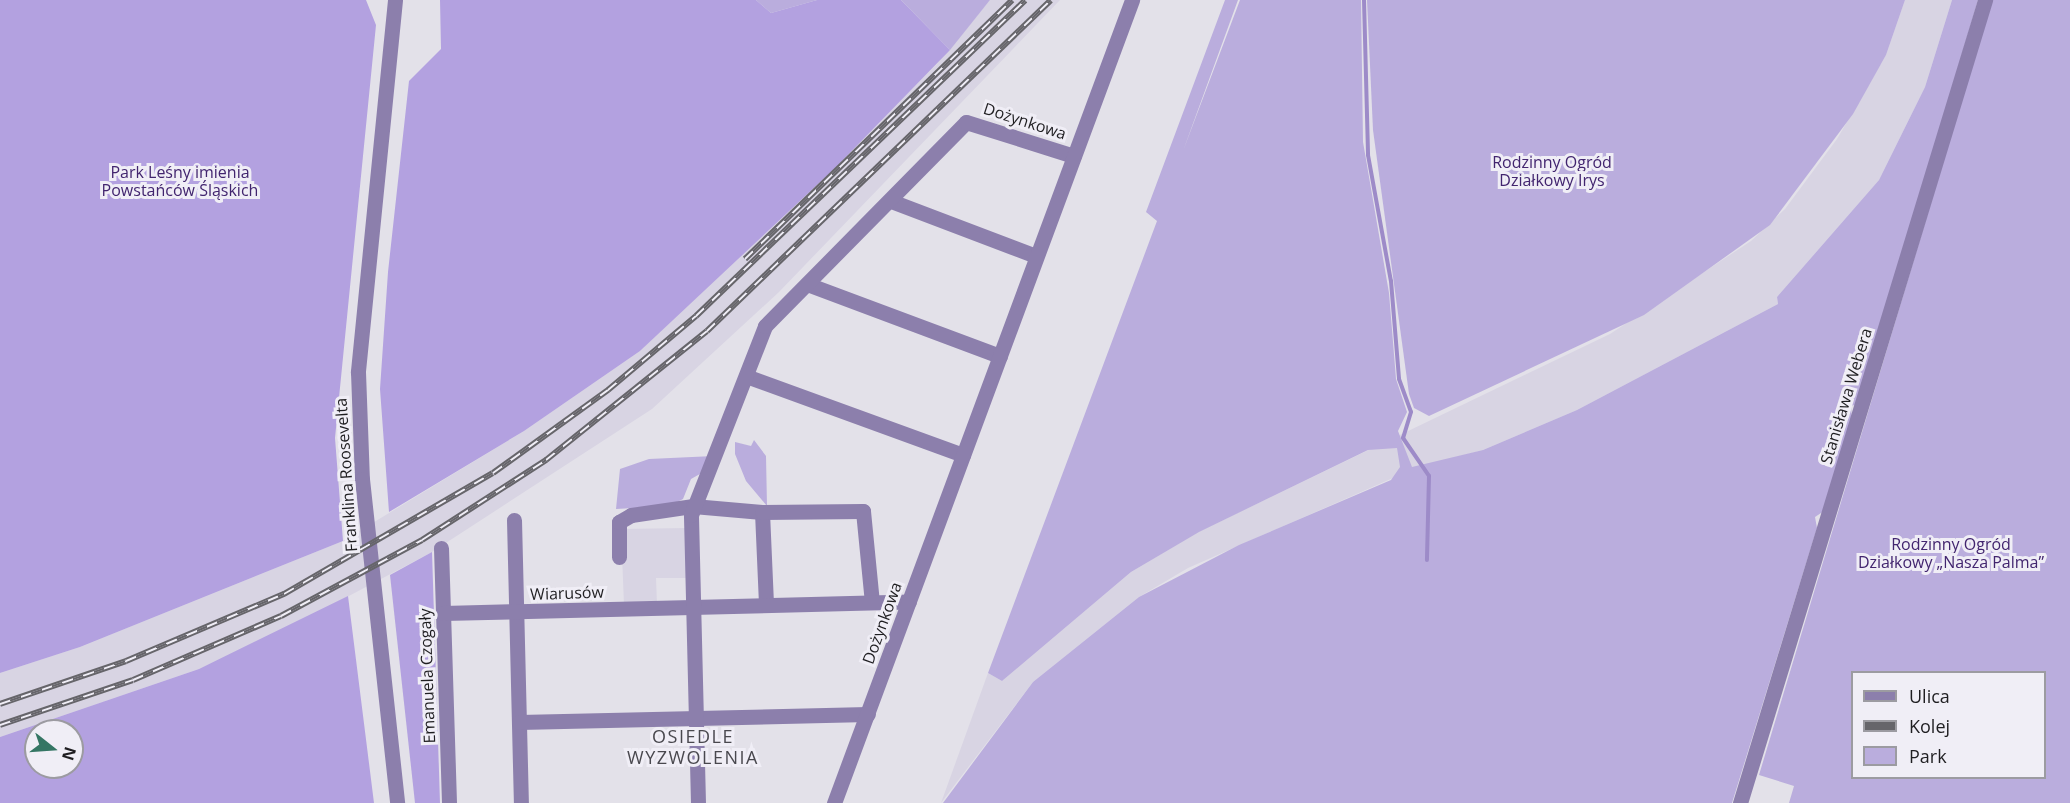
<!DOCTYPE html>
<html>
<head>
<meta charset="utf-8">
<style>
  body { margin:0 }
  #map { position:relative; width:2070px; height:803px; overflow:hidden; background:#e3e1e9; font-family:"Open Sans",sans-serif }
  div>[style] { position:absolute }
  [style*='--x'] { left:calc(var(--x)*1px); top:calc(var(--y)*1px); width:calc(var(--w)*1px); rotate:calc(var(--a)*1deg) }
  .built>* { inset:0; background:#d8d4e3 }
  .green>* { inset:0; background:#baaddd }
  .forest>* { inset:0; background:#b3a1e0 }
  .stream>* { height:4px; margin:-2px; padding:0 2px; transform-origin:2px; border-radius:2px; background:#9d8bc8 }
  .minor>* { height:15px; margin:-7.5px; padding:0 7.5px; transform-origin:7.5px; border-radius:7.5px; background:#8c7fac }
  .rail>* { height:6px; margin-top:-3px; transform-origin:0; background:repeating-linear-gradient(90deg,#f0eef6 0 11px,#66656a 0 22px); box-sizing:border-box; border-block:2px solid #66656a }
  span { translate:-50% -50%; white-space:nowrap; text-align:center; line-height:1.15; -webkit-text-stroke:6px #f0eef6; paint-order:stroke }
  .street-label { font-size:16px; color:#1f1e21 }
  .park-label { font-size:16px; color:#42256f }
  .neighbourhood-label { font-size:18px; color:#49484e; letter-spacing:1.5px }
  .legend { position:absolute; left:1851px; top:671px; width:195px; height:108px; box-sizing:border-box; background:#f0eef6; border:2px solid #9c9ba1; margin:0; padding:8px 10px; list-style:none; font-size:18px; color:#1f1e21 }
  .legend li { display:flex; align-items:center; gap:12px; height:30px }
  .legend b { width:30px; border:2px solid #9c9ba1 }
  .north { position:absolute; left:24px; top:719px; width:60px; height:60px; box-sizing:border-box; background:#f0eef6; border:2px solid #9c9ba1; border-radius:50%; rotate:107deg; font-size:16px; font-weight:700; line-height:24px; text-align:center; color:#1f1e21 }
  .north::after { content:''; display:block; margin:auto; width:21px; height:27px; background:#357664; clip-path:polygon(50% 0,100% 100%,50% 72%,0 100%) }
</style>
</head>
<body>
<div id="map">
  <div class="built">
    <i style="clip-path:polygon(990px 0,1060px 0,779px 292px,652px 409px,432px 552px,279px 633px,199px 669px,0 737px,0 673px,80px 647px,343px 541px,524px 431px,640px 351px,936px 65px)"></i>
    <i style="clip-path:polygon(1905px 0,1952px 0,1925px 87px,1879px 180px,1777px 297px,1778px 304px,1577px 410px,1483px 450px,1418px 467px,1188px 568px,1139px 597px,1033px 682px,941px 803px,988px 673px,1002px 681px,1131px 572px,1198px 532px,1610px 334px,1751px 241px,1785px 209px,1837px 139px,1886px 55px)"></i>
    <i style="clip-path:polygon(687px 528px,689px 578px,656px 578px,657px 604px,624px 605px,621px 529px)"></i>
  </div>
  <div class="green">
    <i style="clip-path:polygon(756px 0,817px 0,771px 13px)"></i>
    <i style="clip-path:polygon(901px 0,990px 0,950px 50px)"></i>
    <i style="clip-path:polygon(1225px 0,1238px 0,1183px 151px,1240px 0,1361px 0,1363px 142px,1389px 293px,1396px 379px,1407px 412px,1398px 431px,1412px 467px,1483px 450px,1577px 410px,1778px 304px,1777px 297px,1879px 180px,1925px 87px,1952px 0,1978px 0,1858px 404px,1851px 406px,1852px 421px,1824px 511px,1815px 517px,1817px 528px,1732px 803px,943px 803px,1033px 682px,1139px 597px,1239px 545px,1391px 480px,1400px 467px,1397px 448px,1368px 450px,1199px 532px,1131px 572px,1002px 681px,988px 673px,1157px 221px,1146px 212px)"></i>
    <i style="clip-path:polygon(1367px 0,1905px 0,1886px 55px,1853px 114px,1770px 225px,1644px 315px,1429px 416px,1414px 408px,1409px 394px,1373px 130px)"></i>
    <i style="clip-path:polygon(evenodd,1992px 0,2070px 0,2070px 803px,1789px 803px,1794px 786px,1759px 775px,1992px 0,1852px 672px,2044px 672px,2044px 778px,1852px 778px,1852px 672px)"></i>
    <i style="clip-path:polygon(754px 440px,766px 456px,767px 506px,746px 481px,735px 454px,735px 442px,751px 446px)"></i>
    <i style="clip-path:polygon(714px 456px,707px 470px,691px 479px,683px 499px,669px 506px,616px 509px,620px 469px,649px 459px)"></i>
  </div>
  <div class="forest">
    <i style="clip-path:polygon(0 0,366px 0,376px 25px,335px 438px,343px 541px,80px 647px,0 673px)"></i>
    <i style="clip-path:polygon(440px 0,756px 0,771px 13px,817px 0,901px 0,950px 50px,834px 169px,640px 351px,524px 431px,389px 512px,380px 389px,388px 272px,409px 81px,441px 49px)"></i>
    <i style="clip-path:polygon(432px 552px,440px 803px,415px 803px,390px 575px)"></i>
    <i style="clip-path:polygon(evenodd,348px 596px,374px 803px,0 803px,0 737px,199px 669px,348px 596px,36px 731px,72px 731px,72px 767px,36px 767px,36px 731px)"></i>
  </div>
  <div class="stream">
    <i style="--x:1364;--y:0;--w:155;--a:88.5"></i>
    <i style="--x:1368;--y:155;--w:128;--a:79.7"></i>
    <i style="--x:1391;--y:281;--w:98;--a:85.3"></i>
    <i style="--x:1399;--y:379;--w:35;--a:70"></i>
    <i style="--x:1411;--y:412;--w:27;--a:107"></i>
    <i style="--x:1403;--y:438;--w:46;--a:55.6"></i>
    <i style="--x:1429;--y:476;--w:84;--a:91.4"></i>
  </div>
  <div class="minor">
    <i style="--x:395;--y:0;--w:374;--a:95.7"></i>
    <i style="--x:358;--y:372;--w:107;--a:87.9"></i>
    <i style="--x:362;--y:479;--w:326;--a:83.8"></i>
    <i style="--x:891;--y:201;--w:155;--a:20.8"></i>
    <i style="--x:807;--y:284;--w:206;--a:20.5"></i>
    <i style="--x:746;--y:376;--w:231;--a:20"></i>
    <i style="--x:762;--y:512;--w:93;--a:87.5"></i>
    <i style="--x:514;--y:520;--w:283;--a:88.6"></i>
    <i style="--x:441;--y:548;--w:255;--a:88.2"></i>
    <i style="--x:619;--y:557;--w:35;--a:-90"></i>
    <i style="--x:619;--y:522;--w:14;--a:-30"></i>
    <i style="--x:631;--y:515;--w:63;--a:-8.3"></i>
    <i style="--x:693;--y:506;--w:69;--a:5"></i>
    <i style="--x:762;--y:512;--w:101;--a:-0.6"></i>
    <i style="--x:863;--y:511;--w:91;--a:84.4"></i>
    <i style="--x:443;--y:613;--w:466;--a:-1.4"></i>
    <i style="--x:519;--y:722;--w:349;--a:-1.3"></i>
    <i style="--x:698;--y:803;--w:288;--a:-91.4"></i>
    <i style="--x:691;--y:515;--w:203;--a:-68.6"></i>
    <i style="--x:765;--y:326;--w:286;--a:-45.4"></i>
    <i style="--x:966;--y:122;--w:113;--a:17.5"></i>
    <i style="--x:834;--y:803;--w:857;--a:-69.64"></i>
    <i style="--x:1740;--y:803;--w:840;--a:-73.03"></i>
  </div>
  <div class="rail">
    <i style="--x:745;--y:259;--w:372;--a:-44.1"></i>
    <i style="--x:0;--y:704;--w:133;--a:-18.8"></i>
    <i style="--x:126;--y:661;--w:172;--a:-23"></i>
    <i style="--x:284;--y:594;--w:241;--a:-30.1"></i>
    <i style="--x:493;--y:473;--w:142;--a:-35.8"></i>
    <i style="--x:608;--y:390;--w:115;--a:-40.1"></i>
    <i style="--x:696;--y:316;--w:456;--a:-43.8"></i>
    <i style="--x:0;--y:725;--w:140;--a:-18.7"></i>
    <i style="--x:133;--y:680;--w:161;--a:-23.4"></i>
    <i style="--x:281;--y:616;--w:160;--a:-28.3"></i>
    <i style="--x:422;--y:540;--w:148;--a:-32.8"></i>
    <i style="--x:546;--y:460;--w:206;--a:-38.7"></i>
    <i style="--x:707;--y:331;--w:477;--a:-43.9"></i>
  </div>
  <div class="street-label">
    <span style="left:1025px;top:121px;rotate:18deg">Dożynkowa</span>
    <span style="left:1846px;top:396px;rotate:-73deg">Stanisława Webera</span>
    <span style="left:346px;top:475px;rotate:-94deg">Franklina Roosevelta</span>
    <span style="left:567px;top:593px;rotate:-2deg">Wiarusów</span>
    <span style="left:882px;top:623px;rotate:-70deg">Dożynkowa</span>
    <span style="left:427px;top:676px;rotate:-92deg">Emanuela Czogały</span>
  </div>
  <div class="park-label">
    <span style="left:1552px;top:171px">Rodzinny Ogród<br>Działkowy Irys</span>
    <span style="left:180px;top:181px">Park Leśny imienia<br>Powstańców Śląskich</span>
    <span style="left:1951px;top:553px">Rodzinny Ogród<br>Działkowy „Nasza Palma”</span>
  </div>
  <div class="neighbourhood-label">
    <span style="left:693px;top:747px">OSIEDLE<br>WYZWOLENIA</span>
  </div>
  <ul class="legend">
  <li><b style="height:8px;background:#8c7fac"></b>Ulica</li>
  <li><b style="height:8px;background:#66656a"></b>Kolej</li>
  <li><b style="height:16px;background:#baaddd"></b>Park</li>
  </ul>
  <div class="north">N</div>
</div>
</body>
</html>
